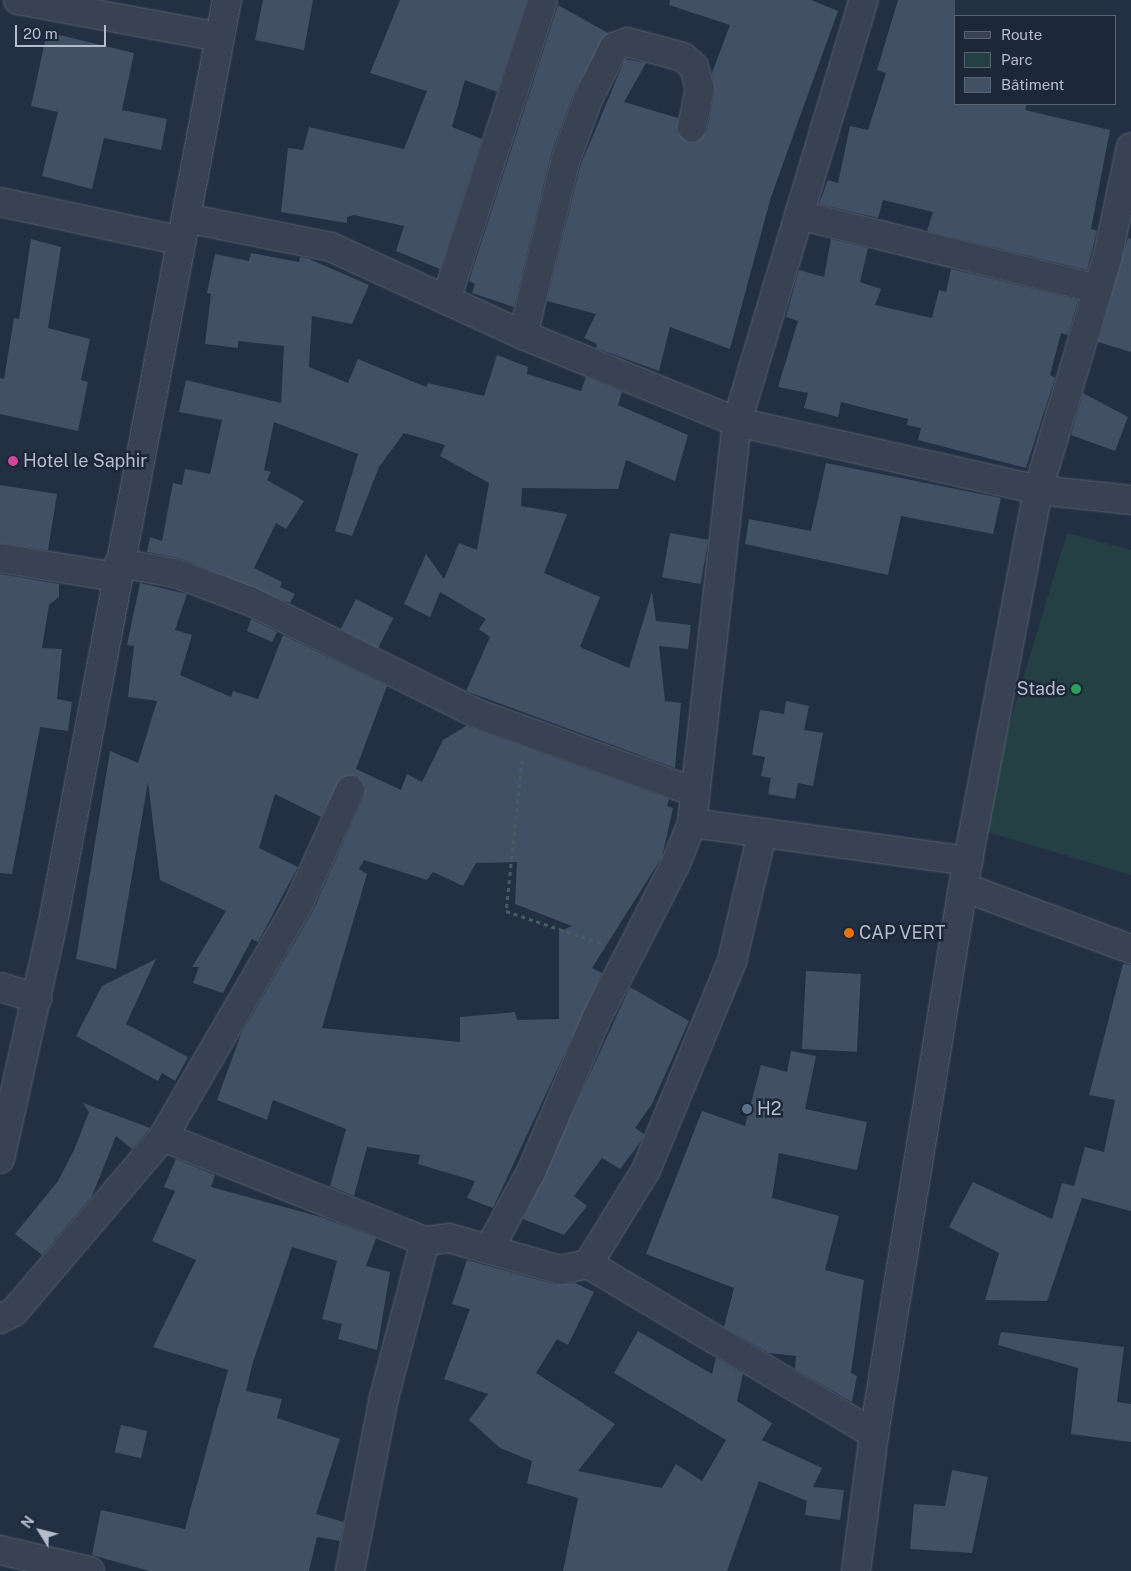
<!DOCTYPE html>
<html>
<head>
<meta charset="utf-8">
<style>
  body { margin:0 }
  #map { position:relative; width:1131px; height:1571px; overflow:hidden; background:#233043; font-family:"Public Sans",sans-serif }
  div>[style] { position:absolute }
  [style*='--x'] { left:calc(var(--x)*1px); top:calc(var(--y)*1px); width:calc(var(--w)*1px); rotate:calc(var(--a)*1deg) }
  .green>* { inset:0; background:#254044 }
  .building>* { inset:0; background:#425065; transform-origin:0 0 }
  .path>* { height:3px; margin-top:-1.5px; transform-origin:0; background:repeating-linear-gradient(90deg,#435d61 0 4px,transparent 0 8px) }
  .roads { filter:drop-shadow(0 0 1px #566070) drop-shadow(0 0 1px #566070) }
  .street>* { height:28px; margin:-14px; padding:0 14px; transform-origin:14px; border-radius:14px; background:#384252 }
  .dots>* { width:14px; height:14px; translate:-50% -50%; box-sizing:border-box; border:2px solid #1c2738; border-radius:50% }
  span { translate:-50% -50%; white-space:nowrap; text-align:center; line-height:1.15; -webkit-text-stroke:5px #1c2738; paint-order:stroke }
  .poi-label { font-size:18px; color:#b5bdcd }
  .left { translate:0 -50%; text-align:left }
  .right { translate:-100% -50%; text-align:right }
  .legend { position:absolute; left:954px; top:15px; width:162px; height:90px; box-sizing:border-box; background:#1c2738; border:1px solid #596374; margin:0; padding:6px 9px; list-style:none; font-size:15px; color:#b5bdcd }
  .legend li { display:flex; align-items:center; gap:10px; height:25px }
  .legend b { width:25px; border:1px solid #596374 }
  .north { position:absolute; left:15px; top:1506px; width:50px; height:50px; -webkit-text-stroke:4px #1c2738; paint-order:stroke; rotate:306deg; font-size:14px; font-weight:700; line-height:20px; text-align:center; color:#b5bdcd }
  .north::after { content:''; display:block; margin:auto; width:18px; height:22px; background:#b5bdcd; clip-path:polygon(50% 0,100% 100%,50% 72%,0 100%) }
  .scale { position:absolute; left:15px; top:25px; width:91px; height:22px; box-sizing:border-box; border:2px solid #b5bdcd; border-top:0; padding-left:6px; font-size:15px; line-height:18px; white-space:nowrap; color:#b5bdcd; -webkit-text-stroke:4px #1c2738; paint-order:stroke }
</style>
</head>
<body>
<div id="map">
  <div class="green">
    <i style="clip-path:polygon(1067px 533px,1131px 550px,1131px 875px,978px 829px)"></i>
  </div>
  <div class="building">
    <i style="clip-path:polygon(263px 0,313px 0,304px 50px,255px 40px)"></i>
    <i style="clip-path:polygon(400px 0,527px 0,497px 92px,465px 80px,452px 127px,482px 139px,440px 269px,396px 251px,404px 226px,354px 215px,347px 217px,347px 223px,281px 212px,288px 148px,303px 150px,309px 127px,404px 149px,427px 91px,370px 73px)"></i>
    <i style="clip-path:polygon(670px 0,811px 0,838px 11px,771px 197px,730px 349px,670px 327px,659px 371px,596px 348px,597px 344px,584px 338px,596px 314px,547px 301px,581px 164px,625px 59px,646px 63px,624px 102px,678px 118px,677px 132px,688px 142px,697px 142px,707px 131px,715px 92px,712px 73px,730px 25px,669px 5px)"></i>
    <i style="clip-path:polygon(898px 0,955px 0,955px 104px,1027px 104px,1025px 110px,1110px 130px,1091px 229px,1097px 231px,1087px 270px,927px 231px,933px 212px,883px 200px,878px 218px,819px 204px,828px 180px,838px 183px,850px 126px,868px 130px,886px 73px,877px 70px)"></i>
    <i style="clip-path:polygon(558px 5px,608px 33px,574px 92px,551px 154px,514px 307px,472px 293px,475px 284px,469px 281px)"></i>
    <i style="clip-path:polygon(47px 32px,134px 53px,122px 110px,167px 119px,161px 150px,104px 138px,92px 189px,42px 176px,58px 112px,31px 106px)"></i>
    <i style="clip-path:polygon(1128px 238px,1131px 239px,1131px 352px,1098px 342px)"></i>
    <i style="clip-path:polygon(31px 239px,61px 247px,48px 328px,90px 339px,81px 380px,88px 382px,78px 431px,0 414px,0 378px,4px 379px,14px 318px,19px 319px)"></i>
    <i style="clip-path:polygon(831px 239px,868px 248px,860px 282px,881px 289px,875px 305px,932px 318px,939px 290px,946px 292px,951px 269px,1078px 300px,1068px 335px,1061px 333px,1050px 375px,1055px 378px,1026px 468px,918px 440px,921px 428px,907px 425px,908px 419px,841px 402px,838px 417px,804px 408px,808px 393px,778px 387px,798px 321px,786px 317px,799px 270px,824px 277px)"></i>
    <i style="clip-path:polygon(251px 253px,299px 262px,300px 257px,309px 259px,369px 285px,352px 324px,312px 316px,309px 367px,348px 383px,358px 359px,426px 387px,428px 383px,484px 396px,497px 355px,528px 367px,527px 374px,581px 391px,586px 377px,622px 392px,618px 405px,688px 435px,675px 481px,626px 460px,618px 489px,522px 488px,521px 506px,567px 514px,544px 573px,600px 597px,580px 647px,629px 668px,652px 592px,656px 621px,691px 625px,688px 649px,659px 646px,665px 701px,681px 703px,675px 768px,466px 691px,490px 637px,479px 629px,486px 619px,440px 592px,430px 617px,404px 604px,426px 554px,444px 579px,459px 543px,477px 550px,489px 483px,440px 456px,445px 445px,404px 433px,379px 467px,352px 536px,335px 531px,358px 454px,274px 422px,264px 470px,271px 472px,267px 480px,304px 501px,286px 529px,276px 523px,254px 568px,282px 582px,280px 587px,295px 594px,290px 603px,180px 558px,147px 552px,150px 537px,162px 541px,173px 483px,182px 485px,185px 469px,210px 474px,222px 420px,179px 412px,186px 380px,281px 403px,284px 346px,238px 341px,238px 348px,205px 344px,211px 294px,207px 293px,215px 254px,249px 261px)"></i>
    <i style="clip-path:polygon(1083px 393px,1128px 417px,1115px 451px,1071px 435px)"></i>
    <i style="clip-path:polygon(826px 463px,1001px 498px,993px 534px,901px 516px,888px 575px,745px 544px,749px 519px,811px 531px)"></i>
    <i style="clip-path:polygon(0 485px,57px 494px,48px 550px,0 543px)"></i>
    <i style="left:670px;top:533px;width:39px;height:45px;rotate:10deg"></i>
    <i style="clip-path:polygon(0 574px,59px 584px,59px 597px,49px 605px,42px 648px,62px 649px,57px 699px,72px 702px,68px 731px,40px 727px,12px 874px,0 873px)"></i>
    <i style="clip-path:polygon(evenodd,140px 583px,187px 594px,175px 630px,192px 635px,180px 675px,231px 697px,233px 691px,258px 699px,283px 635px,387px 686px,356px 769px,401px 790px,407px 774px,422px 782px,443px 740px,466px 726px,669px 799px,667px 806px,673px 808px,662px 857px,592px 968px,602px 973px,493px 1208px,467px 1198px,475px 1181px,418px 1164px,420px 1155px,367px 1147px,354px 1196px,330px 1186px,346px 1129px,273px 1100px,267px 1120px,217px 1100px,241px 1034px,313px 911px,364px 796px,365px 788px,357px 776px,341px 778px,321px 817px,275px 794px,259px 848px,298px 867px,258px 942px,252px 939px,223px 993px,193px 983px,199px 967px,192px 967px,226px 911px,160px 880px,148px 782px,116px 969px,76px 959px,110px 751px,138px 763px,157px 701px,128px 697px,134px 646px,127px 645px,140px 583px,364px 860px,427px 880px,433px 872px,463px 886px,476px 863px,517px 862px,515px 904px,572px 926px,559px 932px,559px 1019px,517px 1020px,515px 1012px,460px 1017px,460px 1042px,322px 1028px,367px 874px,359px 869px,364px 860px)"></i>
    <i style="left:356px;top:599px;width:42px;height:34px;rotate:27deg"></i>
    <i style="clip-path:polygon(251px 619px,277px 632px,272px 642px,247px 631px)"></i>
    <i style="clip-path:polygon(786px 701px,809px 706px,804px 730px,823px 733px,813px 786px,798px 783px,795px 799px,768px 794px,771px 778px,761px 776px,765px 757px,752px 755px,760px 710px,784px 714px)"></i>
    <i style="clip-path:polygon(156px 959px,126px 1024px,188px 1057px,175px 1081px,162px 1073px,158px 1081px,76px 1036px,102px 986px)"></i>
    <i style="clip-path:polygon(1123px 964px,1131px 965px,1131px 1211px,1082px 1198px,1047px 1301px,985px 1300px,999px 1253px,949px 1227px,973px 1182px,1052px 1219px,1062px 1183px,1074px 1186px,1085px 1147px,1104px 1152px,1115px 1100px,1089px 1095px)"></i>
    <i style="left:806px;top:971px;width:55px;height:78px;rotate:3deg"></i>
    <i style="clip-path:polygon(630px 987px,689px 1021px,652px 1104px,635px 1128px,644px 1134px,642px 1140px,620px 1169px,602px 1158px,574px 1196px,587px 1206px,564px 1235px,523px 1219px)"></i>
    <i style="clip-path:polygon(791px 1051px,816px 1056px,805px 1109px,867px 1122px,857px 1170px,779px 1153px,772px 1198px,839px 1216px,825px 1270px,864px 1280px,851px 1373px,857px 1376px,852px 1402px,795px 1369px,796px 1356px,769px 1353px,724px 1327px,734px 1288px,646px 1254px,702px 1111px,745px 1126px,761px 1065px,787px 1072px)"></i>
    <i style="clip-path:polygon(83px 1103px,150px 1128px,132px 1149px,116px 1136px,92px 1196px,42px 1255px,15px 1234px,58px 1181px,74px 1150px,89px 1112px)"></i>
    <i style="clip-path:polygon(176px 1159px,215px 1175px,211px 1187px,321px 1217px,376px 1238px,366px 1266px,390px 1272px,377px 1350px,338px 1339px,342px 1324px,322px 1319px,337px 1261px,292px 1247px,253px 1362px,246px 1391px,282px 1399px,277px 1418px,340px 1439px,316px 1514px,344px 1522px,340px 1541px,317px 1537px,309px 1571px,149px 1571px,92px 1555px,101px 1510px,185px 1529px,228px 1370px,153px 1347px,196px 1260px,152px 1241px,175px 1191px,164px 1187px)"></i>
    <i style="clip-path:polygon(467px 1260px,556px 1285px,575px 1283px,594px 1292px,568px 1345px,557px 1339px,536px 1373px,615px 1424px,578px 1471px,662px 1488px,676px 1464px,702px 1481px,726px 1440px,614px 1373px,638px 1331px,712px 1374px,716px 1358px,743px 1374px,737px 1401px,772px 1423px,762px 1440px,822px 1468px,813px 1487px,844px 1490px,840px 1520px,805px 1515px,807px 1501px,759px 1481px,727px 1571px,563px 1571px,578px 1498px,527px 1483px,532px 1461px,500px 1448px,469px 1420px,488px 1394px,444px 1379px,470px 1309px,452px 1304px)"></i>
    <i style="clip-path:polygon(1001px 1332px,1124px 1347px,1117px 1402px,1131px 1404px,1131px 1442px,1071px 1434px,1078px 1368px,998px 1345px)"></i>
    <i style="left:121px;top:1425px;width:27px;height:28px;rotate:13deg"></i>
    <i style="clip-path:polygon(952px 1470px,988px 1477px,972px 1553px,910px 1549px,914px 1504px,945px 1506px)"></i>
  </div>
  <div class="path">
    <i style="--x:522;--y:760;--w:152;--a:96"></i>
    <i style="--x:506;--y:911;--w:102;--a:18.8"></i>
  </div>
  <div class="roads">
    <div class="street">
      <i style="--x:18;--y:0;--w:205;--a:10.4"></i>
      <i style="--x:0;--y:202;--w:186;--a:12.1"></i>
      <i style="--x:799;--y:215;--w:308;--a:13.9"></i>
      <i style="--x:186;--y:218;--w:148;--a:11.3"></i>
      <i style="--x:331;--y:247;--w:211;--a:24.6"></i>
      <i style="--x:523;--y:335;--w:231;--a:22.1"></i>
      <i style="--x:737;--y:422;--w:309;--a:12.7"></i>
      <i style="--x:1038;--y:490;--w:94;--a:6.1"></i>
      <i style="--x:446;--y:300;--w:315;--a:-72.1"></i>
      <i style="--x:523;--y:335;--w:181;--a:-76.3"></i>
      <i style="--x:566;--y:159;--w:64;--a:-69.9"></i>
      <i style="--x:588;--y:99;--w:58;--a:-63.4"></i>
      <i style="--x:614;--y:47;--w:14;--a:-21"></i>
      <i style="--x:627;--y:42;--w:58;--a:15"></i>
      <i style="--x:683;--y:57;--w:15;--a:42"></i>
      <i style="--x:694;--y:67;--w:23;--a:75"></i>
      <i style="--x:700;--y:89;--w:39;--a:102"></i>
      <i style="--x:0;--y:558;--w:118;--a:9.3"></i>
      <i style="--x:119;--y:563;--w:57;--a:10.1"></i>
      <i style="--x:175;--y:573;--w:80;--a:20.5"></i>
      <i style="--x:250;--y:601;--w:254;--a:26.4"></i>
      <i style="--x:478;--y:714;--w:231;--a:19.8"></i>
      <i style="--x:692;--y:823;--w:279;--a:7.8"></i>
      <i style="--x:963;--y:887;--w:179;--a:20.3"></i>
      <i style="--x:0;--y:987;--w:39;--a:17"></i>
      <i style="--x:163;--y:1137;--w:282;--a:21.7"></i>
      <i style="--x:425;--y:1241;--w:24;--a:-7"></i>
      <i style="--x:449;--y:1238;--w:116;--a:16.1"></i>
      <i style="--x:560;--y:1270;--w:29;--a:-12"></i>
      <i style="--x:588;--y:1264;--w:110;--a:-58.3"></i>
      <i style="--x:646;--y:1170;--w:226;--a:-67.6"></i>
      <i style="--x:732;--y:961;--w:130;--a:-76.7"></i>
      <i style="--x:0;--y:1159;--w:248;--a:-77.4"></i>
      <i style="--x:54;--y:917;--w:933;--a:-79.32"></i>
      <i style="--x:489;--y:1249;--w:90;--a:-61.4"></i>
      <i style="--x:532;--y:1170;--w:166;--a:-67"></i>
      <i style="--x:597;--y:1017;--w:173;--a:-62.8"></i>
      <i style="--x:676;--y:863;--w:43;--a:-68.2"></i>
      <i style="--x:692;--y:823;--w:404;--a:-83.6"></i>
      <i style="--x:737;--y:422;--w:441;--a:-73.3"></i>
      <i style="--x:588;--y:1264;--w:333;--a:30.7"></i>
      <i style="--x:0;--y:1319;--w:16;--a:-27"></i>
      <i style="--x:14;--y:1312;--w:230;--a:-49.6"></i>
      <i style="--x:163;--y:1137;--w:271;--a:-59.8"></i>
      <i style="--x:299;--y:903;--w:124;--a:-65.7"></i>
      <i style="--x:0;--y:1550;--w:92;--a:13.1"></i>
      <i style="--x:350;--y:1571;--w:176;--a:-78.9"></i>
      <i style="--x:384;--y:1398;--w:162;--a:-75.4"></i>
      <i style="--x:856;--y:1571;--w:138;--a:-82.5"></i>
      <i style="--x:874;--y:1434;--w:554;--a:-80.76"></i>
      <i style="--x:963;--y:887;--w:404;--a:-79.3"></i>
      <i style="--x:1038;--y:490;--w:245;--a:-73.4"></i>
      <i style="--x:1108;--y:255;--w:110;--a:-78"></i>
    </div>
  </div>
  <div class="dots">
    <i style="left:13px;top:461px;background:#d1479c"></i>
    <i style="left:1076px;top:689px;background:#2e9e5b"></i>
    <i style="left:849px;top:933px;background:#e8710a"></i>
    <i style="left:747px;top:1109px;background:#5c6f8a"></i>
  </div>
  <div class="poi-label">
    <span class="left" style="left:23px;top:461px">Hotel le Saphir</span>
    <span class="right" style="left:1066px;top:689px">Stade</span>
    <span class="left" style="left:859px;top:933px">CAP VERT</span>
    <span class="left" style="left:757px;top:1109px">H2</span>
  </div>
  <ul class="legend">
  <li><b style="height:6px;background:#384252"></b>Route</li>
  <li><b style="height:14px;background:#254044"></b>Parc</li>
  <li><b style="height:14px;background:#425065"></b>Bâtiment</li>
  </ul>
  <div class="north">N</div>
  <div class="scale">20 m</div>
</div>
</body>
</html>
